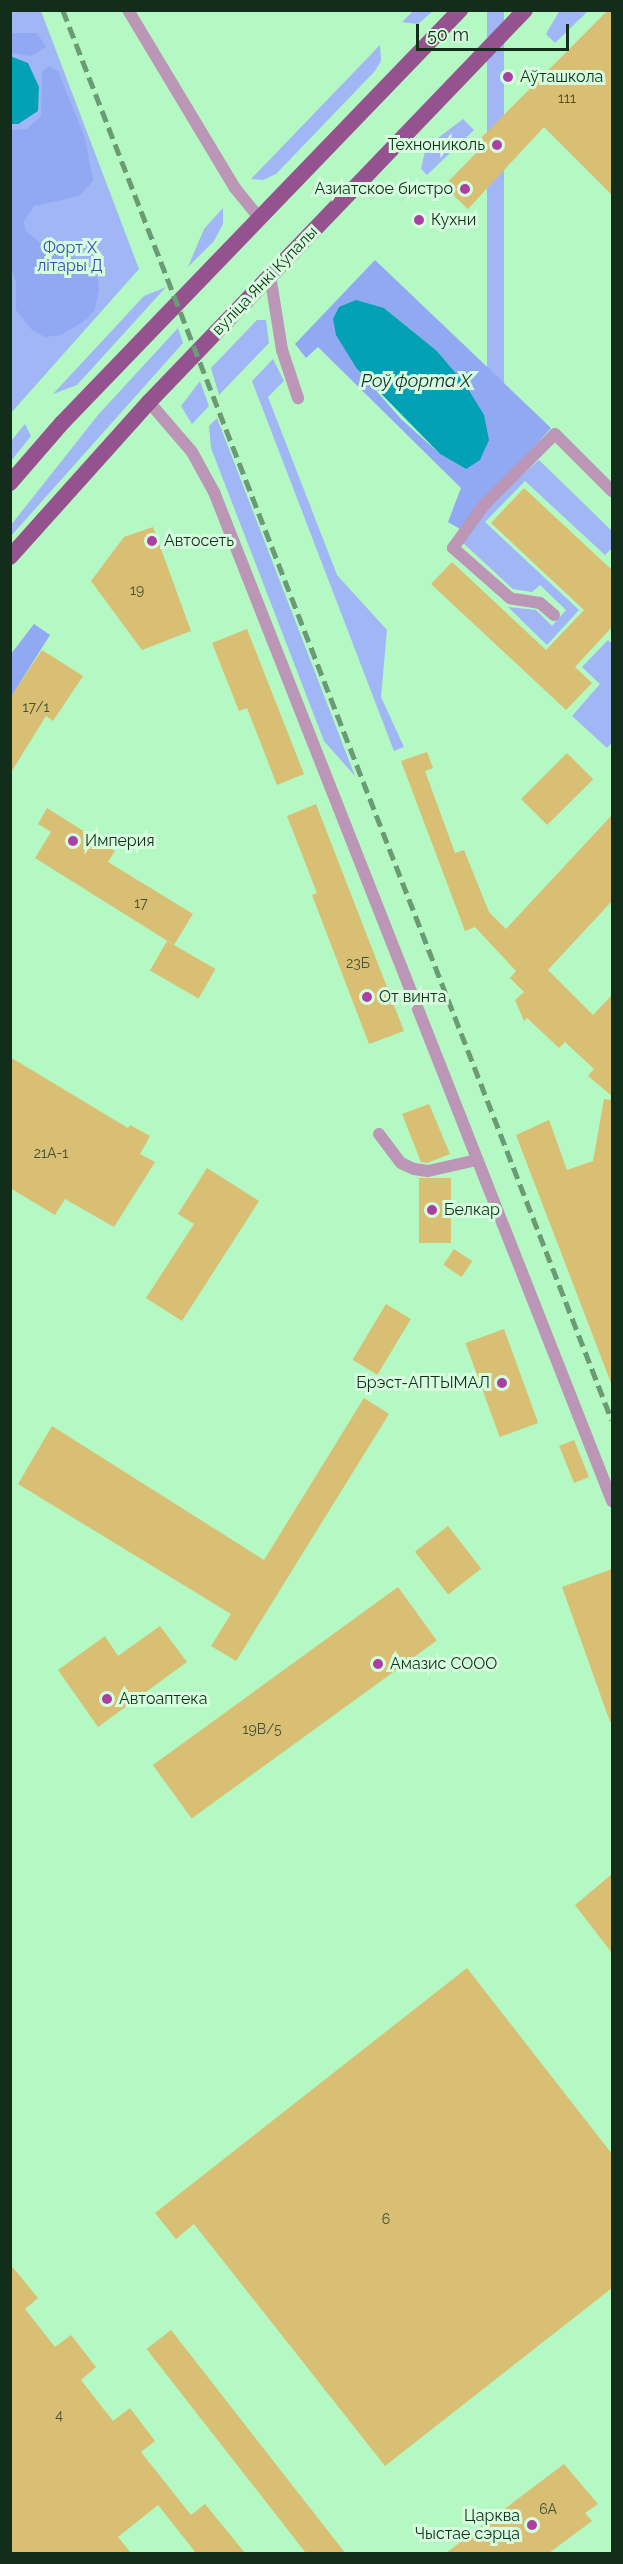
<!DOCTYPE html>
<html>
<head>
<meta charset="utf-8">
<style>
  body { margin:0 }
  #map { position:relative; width:623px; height:2564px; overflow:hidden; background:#b4f8c3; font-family:Raleway,sans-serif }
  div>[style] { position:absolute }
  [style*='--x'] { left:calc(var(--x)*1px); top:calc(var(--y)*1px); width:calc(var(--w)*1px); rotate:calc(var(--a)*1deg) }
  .green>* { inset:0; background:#a1b6f5; transform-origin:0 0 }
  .forest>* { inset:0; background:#91a8f3 }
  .water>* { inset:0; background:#03a1b5 }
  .building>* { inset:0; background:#d9bf74; transform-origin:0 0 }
  .service>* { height:12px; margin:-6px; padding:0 6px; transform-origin:6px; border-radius:6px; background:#bb96b6 }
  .primary>* { height:16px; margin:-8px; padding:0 8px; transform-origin:8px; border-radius:8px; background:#94528e }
  .rail>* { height:4.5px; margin-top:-2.25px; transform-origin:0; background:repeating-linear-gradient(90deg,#6a9b75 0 12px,transparent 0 18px) }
  .dots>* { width:16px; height:16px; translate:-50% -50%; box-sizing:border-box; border:3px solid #d6fede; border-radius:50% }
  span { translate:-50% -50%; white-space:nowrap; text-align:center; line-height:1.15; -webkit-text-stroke:6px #d6fede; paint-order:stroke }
  .number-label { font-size:14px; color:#445230 }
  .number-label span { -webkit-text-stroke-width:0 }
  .poi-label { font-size:16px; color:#122d19 }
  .left { translate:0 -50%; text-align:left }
  .right { translate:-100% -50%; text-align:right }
  .park-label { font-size:16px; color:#374ab5 }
  .street-label { font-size:16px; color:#122d19 }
  .water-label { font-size:18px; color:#132e33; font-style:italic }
  .frame { position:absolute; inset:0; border:12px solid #122d19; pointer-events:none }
  .scale { position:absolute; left:416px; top:24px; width:153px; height:27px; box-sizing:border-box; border:3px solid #122d19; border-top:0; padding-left:8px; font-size:18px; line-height:21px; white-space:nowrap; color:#122d19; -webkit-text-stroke:4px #d6fede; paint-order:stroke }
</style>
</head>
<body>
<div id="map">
  <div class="green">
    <i style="clip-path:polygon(560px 10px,588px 11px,555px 43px,546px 34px)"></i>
    <i style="clip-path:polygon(11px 11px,41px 11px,139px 269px,11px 413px)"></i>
    <i style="clip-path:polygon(413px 11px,413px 10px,433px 11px,418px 24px,402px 22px)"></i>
    <i style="left:487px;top:11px;width:17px;height:412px"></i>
    <i style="clip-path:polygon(380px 45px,381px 61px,375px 71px,276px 174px,263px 180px,251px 179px)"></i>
    <i style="clip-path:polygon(463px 119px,474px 130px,427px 175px,421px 169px,426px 147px)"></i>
    <i style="clip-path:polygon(223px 208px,223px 224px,214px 241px,188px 267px,204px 229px)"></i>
    <i style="clip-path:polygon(166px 287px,77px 385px,53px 394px,144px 296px)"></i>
    <i style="clip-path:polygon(257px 320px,266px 320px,269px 343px,219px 395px,211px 368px)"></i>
    <i style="clip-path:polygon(178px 328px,183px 343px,11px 536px,11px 525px,98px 415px)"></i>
    <i style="clip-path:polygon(273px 359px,284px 381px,268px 397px,337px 575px,387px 630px,381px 697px,404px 747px,394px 751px,252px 381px)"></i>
    <i style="clip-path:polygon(200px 381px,209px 406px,192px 424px,181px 406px)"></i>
    <i style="clip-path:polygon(217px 418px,355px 776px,324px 741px,211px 448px,209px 426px)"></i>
    <i style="clip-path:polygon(25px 424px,31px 436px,11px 461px,11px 441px)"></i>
    <i style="clip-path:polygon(539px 460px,612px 531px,612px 548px,605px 555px,525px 481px,485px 522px,579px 610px,547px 645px,508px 607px,536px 610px,552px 626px,566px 610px,540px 585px,532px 592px,513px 589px,462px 542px,487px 506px)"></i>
    <i style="clip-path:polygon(608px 640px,612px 644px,612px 742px,607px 748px,572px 716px,600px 684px,582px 667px)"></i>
  </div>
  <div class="forest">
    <i style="clip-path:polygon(11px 33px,37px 33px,46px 47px,31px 56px,11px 53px)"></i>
    <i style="clip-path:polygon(49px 66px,58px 71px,85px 138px,93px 181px,79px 196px,34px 206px,24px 221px,25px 230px,47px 249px,86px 262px,98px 279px,99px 289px,95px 309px,87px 319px,61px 335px,45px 337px,32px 330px,16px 310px,16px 283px,10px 262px,10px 130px,27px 129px,41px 116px,42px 72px)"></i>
    <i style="clip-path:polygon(evenodd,375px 260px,551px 428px,460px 529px,448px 522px,461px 488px,318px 347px,306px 358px,295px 344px,375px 260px,384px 308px,437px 351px,465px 384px,466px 469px,440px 454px,401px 419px,357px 369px,384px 308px)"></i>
    <i style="clip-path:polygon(34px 624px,50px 635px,11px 697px,11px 654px)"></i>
  </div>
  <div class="water">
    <i style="clip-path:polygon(10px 56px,28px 63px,39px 87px,38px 111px,18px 124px,11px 124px)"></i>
    <i style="clip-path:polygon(356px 300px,384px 308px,437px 351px,465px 384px,484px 415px,489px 440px,480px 460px,466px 469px,440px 454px,357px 369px,336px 335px,333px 319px,339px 307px)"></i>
  </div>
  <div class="building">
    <i style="clip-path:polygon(608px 10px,612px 10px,612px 195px,544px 127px,468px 209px,444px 186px,479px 150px,474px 145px)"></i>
    <i style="clip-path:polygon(524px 488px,612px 570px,612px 627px,575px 667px,592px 683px,566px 710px,431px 584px,452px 562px,546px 650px,584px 610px,491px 523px)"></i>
    <i style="clip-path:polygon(153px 527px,191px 631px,142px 650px,91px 581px,124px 537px)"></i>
    <i style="clip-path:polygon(247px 629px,304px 774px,277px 785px,247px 708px,239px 711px,212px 643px)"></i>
    <i style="clip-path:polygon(42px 650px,83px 676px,53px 721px,46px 716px,10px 774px,10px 698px)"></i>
    <i style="clip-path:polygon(427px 752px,433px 768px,425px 771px,455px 853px,464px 850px,489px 912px,506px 929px,612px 815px,612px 901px,548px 970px,593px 1015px,612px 995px,612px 1096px,588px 1076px,594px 1069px,565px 1042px,559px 1048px,527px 1018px,524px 1021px,515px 1000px,524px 992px,510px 978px,516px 971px,475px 927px,465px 931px,401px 761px)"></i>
    <i style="left:567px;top:753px;width:37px;height:65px;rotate:45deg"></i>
    <i style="clip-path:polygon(316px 804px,404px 1031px,369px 1044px,312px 895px,317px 893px,287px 816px)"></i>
    <i style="clip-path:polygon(47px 808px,115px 851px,108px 862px,193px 914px,174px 945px,35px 858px,51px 832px,38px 824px)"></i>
    <i style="left:167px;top:941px;width:56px;height:34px;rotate:30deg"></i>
    <i style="clip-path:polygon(10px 1057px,128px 1128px,130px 1125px,150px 1136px,140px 1154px,155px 1162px,114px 1227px,65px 1199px,55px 1215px,10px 1188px)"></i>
    <i style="clip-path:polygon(604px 1099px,612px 1100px,611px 1383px,516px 1135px,549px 1120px,567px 1170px,593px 1161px)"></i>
    <i style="clip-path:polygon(429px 1104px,450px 1154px,427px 1163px,421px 1162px,402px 1114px)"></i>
    <i style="clip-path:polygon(207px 1168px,259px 1201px,182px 1321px,146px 1298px,194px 1224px,178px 1214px)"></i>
    <i style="left:419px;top:1178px;width:32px;height:65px"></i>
    <i style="left:454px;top:1249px;width:22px;height:19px;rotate:34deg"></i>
    <i style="left:386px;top:1304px;width:29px;height:65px;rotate:31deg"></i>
    <i style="left:504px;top:1329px;width:100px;height:41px;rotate:70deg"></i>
    <i style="clip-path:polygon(364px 1398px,389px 1414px,236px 1661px,211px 1646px,231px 1614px,18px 1484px,52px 1426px,264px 1560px)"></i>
    <i style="left:574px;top:1440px;width:40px;height:16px;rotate:68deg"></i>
    <i style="left:448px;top:1526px;width:54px;height:42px;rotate:52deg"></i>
    <i style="clip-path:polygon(612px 1569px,612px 1721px,610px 1722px,562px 1587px)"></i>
    <i style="left:398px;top:1587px;width:66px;height:303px;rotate:54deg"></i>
    <i style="clip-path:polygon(160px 1626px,187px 1662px,98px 1727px,58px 1670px,105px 1636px,118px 1656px)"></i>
    <i style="clip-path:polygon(612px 1874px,612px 1953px,575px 1905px)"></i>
    <i style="clip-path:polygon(467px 1968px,612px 2154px,612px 2288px,385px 2466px,194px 2224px,176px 2239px,155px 2213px)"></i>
    <i style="clip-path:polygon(10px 2264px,38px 2298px,25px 2309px,55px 2347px,71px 2335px,96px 2367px,81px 2380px,113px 2421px,130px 2408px,155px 2441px,141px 2452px,191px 2515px,205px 2504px,245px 2553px,196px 2553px,158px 2505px,118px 2537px,131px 2553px,10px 2553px)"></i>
    <i style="left:171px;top:2330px;width:285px;height:31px;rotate:52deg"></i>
    <i style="clip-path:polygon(564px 2464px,598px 2504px,585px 2513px,592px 2521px,549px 2553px,446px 2553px)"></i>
  </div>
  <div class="service">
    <i style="--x:128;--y:10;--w:208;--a:59"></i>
    <i style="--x:235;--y:188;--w:40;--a:51"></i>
    <i style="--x:270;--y:275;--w:76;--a:80.9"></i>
    <i style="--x:282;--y:350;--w:51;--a:71.6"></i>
    <i style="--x:149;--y:402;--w:66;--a:49.3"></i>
    <i style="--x:192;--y:452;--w:46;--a:61.2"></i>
    <i style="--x:214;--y:492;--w:1085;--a:68.47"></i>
    <i style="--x:554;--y:615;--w:18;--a:-139"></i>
    <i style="--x:540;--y:603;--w:30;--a:-171"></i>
    <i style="--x:510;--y:598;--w:76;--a:-138.7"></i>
    <i style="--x:453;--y:548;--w:53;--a:-54.2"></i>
    <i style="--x:484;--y:505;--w:100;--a:-45"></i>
    <i style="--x:555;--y:434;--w:81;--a:45"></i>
    <i style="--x:379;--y:1134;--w:36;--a:53"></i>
    <i style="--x:401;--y:1163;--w:14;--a:25"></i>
    <i style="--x:414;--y:1169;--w:14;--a:8"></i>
    <i style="--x:428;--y:1171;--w:50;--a:-12.7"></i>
  </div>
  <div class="primary">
    <i style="--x:10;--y:483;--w:79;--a:-49.1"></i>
    <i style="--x:62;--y:423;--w:574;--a:-46.06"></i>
    <i style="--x:10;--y:557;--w:208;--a:-48.1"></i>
    <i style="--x:149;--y:402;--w:543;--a:-46.19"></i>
  </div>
  <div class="rail">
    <i style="--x:63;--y:10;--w:1513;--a:68.73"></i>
  </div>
  <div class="dots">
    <i style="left:508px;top:77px;background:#a940a2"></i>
    <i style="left:497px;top:145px;background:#a940a2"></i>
    <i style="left:465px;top:189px;background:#a940a2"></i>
    <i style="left:419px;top:220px;background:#a940a2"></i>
    <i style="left:152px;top:541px;background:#a940a2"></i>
    <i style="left:73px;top:841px;background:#a940a2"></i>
    <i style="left:367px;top:997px;background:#a940a2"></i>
    <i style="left:432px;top:1210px;background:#a940a2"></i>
    <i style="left:502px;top:1383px;background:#a940a2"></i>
    <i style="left:378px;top:1664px;background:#a940a2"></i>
    <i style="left:107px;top:1699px;background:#a940a2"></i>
    <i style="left:532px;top:2525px;background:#a940a2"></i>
  </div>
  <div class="number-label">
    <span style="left:567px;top:98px">111</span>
    <span style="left:137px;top:590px">19</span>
    <span style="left:36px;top:707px">17/1</span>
    <span style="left:141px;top:903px">17</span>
    <span style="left:358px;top:963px">23Б</span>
    <span style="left:51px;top:1153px">21А-1</span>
    <span style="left:262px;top:1729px">19В/5</span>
    <span style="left:386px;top:2219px">6</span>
    <span style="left:59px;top:2415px">4</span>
    <span style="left:548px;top:2509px">6А</span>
  </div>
  <div class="poi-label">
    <span class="left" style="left:520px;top:77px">Аўташкола</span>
    <span class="right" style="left:485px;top:145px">Технониколь</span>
    <span class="right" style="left:453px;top:189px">Азиатское бистро</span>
    <span class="left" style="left:431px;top:220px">Кухни</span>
    <span class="left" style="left:164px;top:541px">Автосеть</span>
    <span class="left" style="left:85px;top:841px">Империя</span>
    <span class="left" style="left:379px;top:997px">От винта</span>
    <span class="left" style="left:444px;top:1210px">Белкар</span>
    <span class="right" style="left:490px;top:1383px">Брэст-АПТЫМАЛ</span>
    <span class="left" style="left:390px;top:1664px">Амазис СООО</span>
    <span class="left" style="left:119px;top:1699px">Автоаптека</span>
    <span class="right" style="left:520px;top:2525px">Царква<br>Чыстае сэрца</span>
  </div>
  <div class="park-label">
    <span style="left:70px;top:257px">Форт X<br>літары Д</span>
  </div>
  <div class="street-label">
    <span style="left:265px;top:281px;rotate:-46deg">вуліца Янкі Купалы</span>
  </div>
  <div class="water-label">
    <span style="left:416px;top:381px">Роў форта X</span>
  </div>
  <div class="frame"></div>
  <div class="scale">50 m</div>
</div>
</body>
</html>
